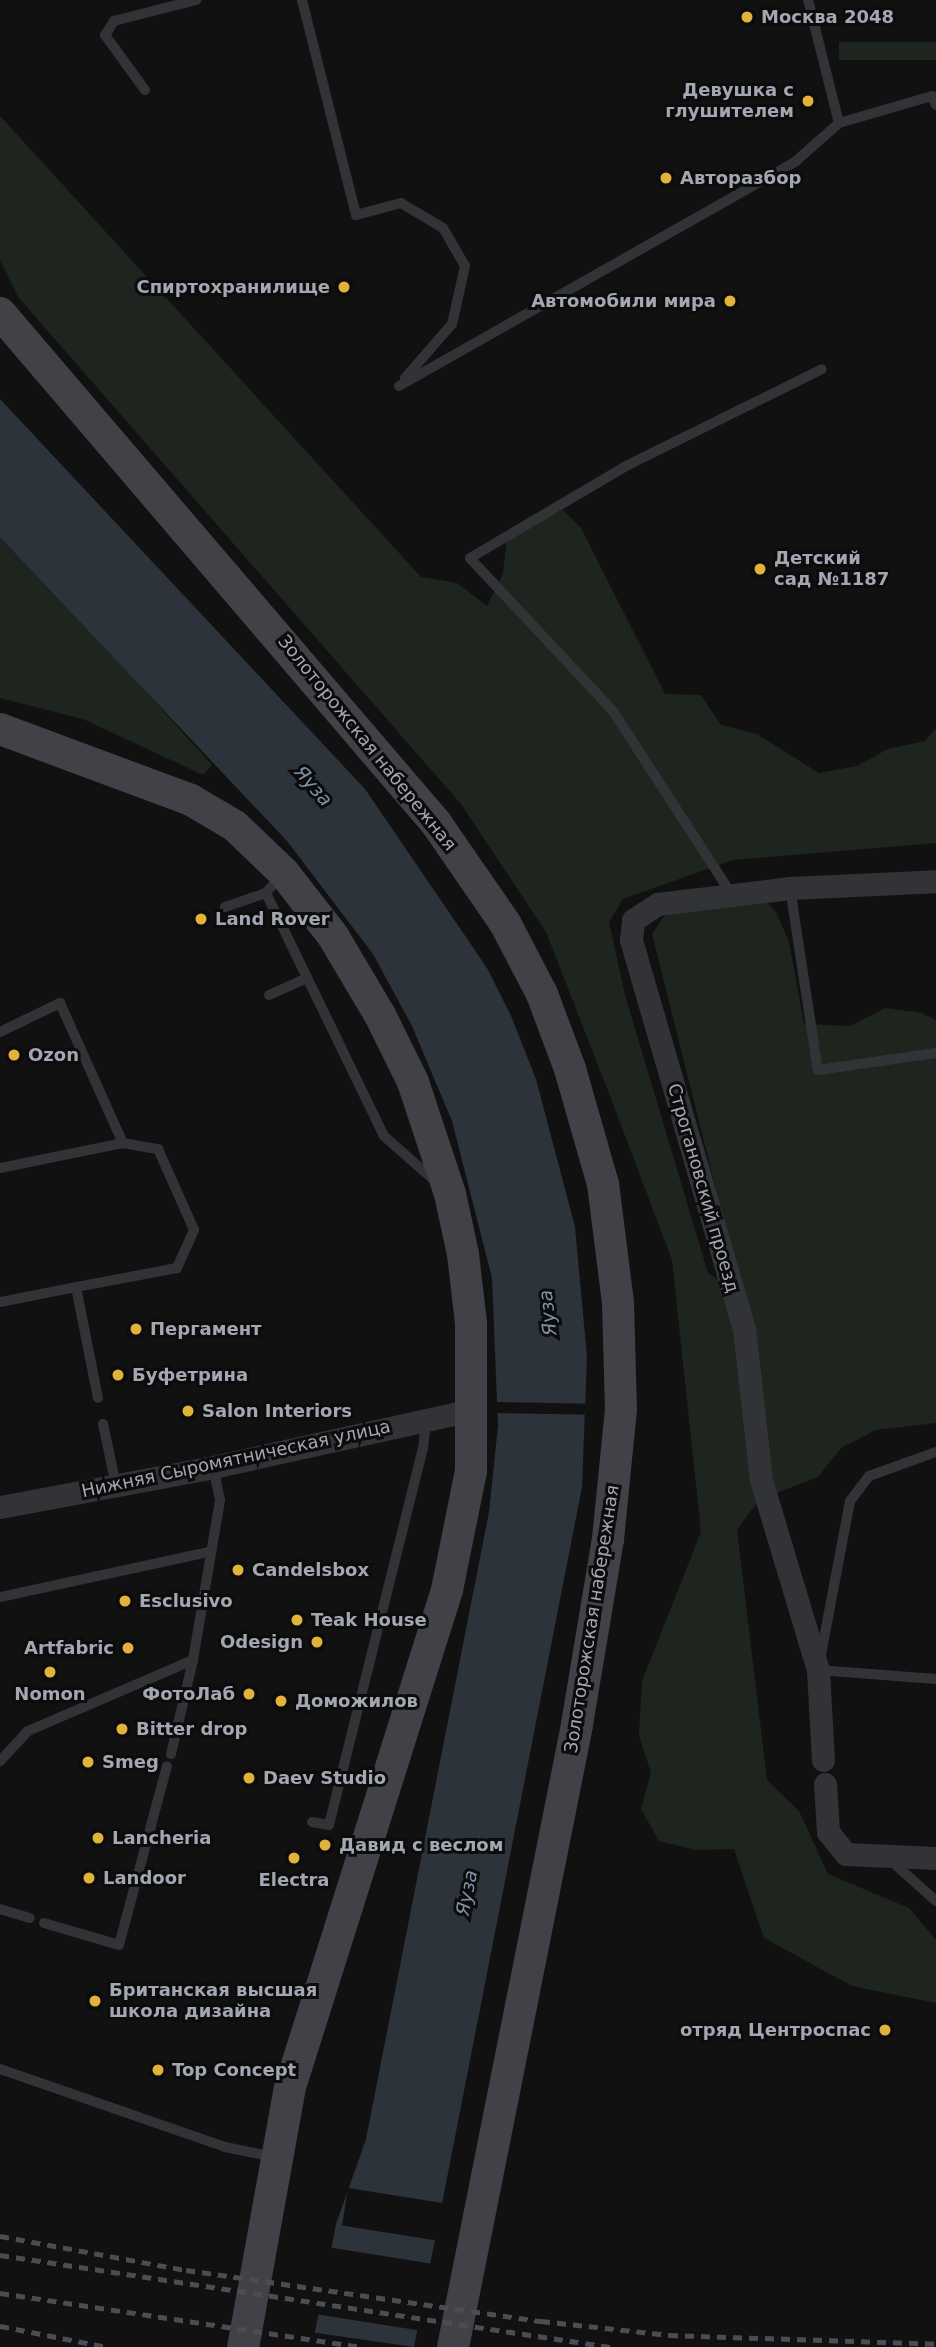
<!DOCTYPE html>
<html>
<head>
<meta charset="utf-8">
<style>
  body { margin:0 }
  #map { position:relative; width:936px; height:2347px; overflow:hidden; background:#111112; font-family:"DejaVu Sans",sans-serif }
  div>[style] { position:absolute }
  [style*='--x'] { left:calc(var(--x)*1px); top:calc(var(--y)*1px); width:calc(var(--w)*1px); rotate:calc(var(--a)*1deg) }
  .green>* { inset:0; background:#1e251f; transform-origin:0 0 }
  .water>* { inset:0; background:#2c333a }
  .pier>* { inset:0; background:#111112; transform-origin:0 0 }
  .service>* { height:10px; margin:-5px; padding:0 5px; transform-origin:5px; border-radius:5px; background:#323337 }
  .minor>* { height:23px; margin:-11.5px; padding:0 11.5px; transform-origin:11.5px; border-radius:11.5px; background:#323337 }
  .secondary>* { height:32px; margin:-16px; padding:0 16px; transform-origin:16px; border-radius:16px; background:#414247 }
  .rail>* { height:5px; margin-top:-2.5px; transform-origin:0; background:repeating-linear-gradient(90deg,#4c4d52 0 9px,transparent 0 16px) }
  .dots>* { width:19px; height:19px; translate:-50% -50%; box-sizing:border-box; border:4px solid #0c0c0d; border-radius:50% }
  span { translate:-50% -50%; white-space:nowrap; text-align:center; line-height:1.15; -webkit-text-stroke:6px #0c0c0d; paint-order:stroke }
  .poi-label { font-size:18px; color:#a3a7b2; font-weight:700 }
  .left { translate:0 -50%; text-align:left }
  .right { translate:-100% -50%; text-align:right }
  .street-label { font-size:18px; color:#a3a7b2 }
  .water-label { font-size:19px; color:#7d92ab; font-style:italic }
</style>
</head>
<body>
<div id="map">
  <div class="green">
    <i style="left:936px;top:42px;width:18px;height:97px;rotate:90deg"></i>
    <i style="clip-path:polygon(0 116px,421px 577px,457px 583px,487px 606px,503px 574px,507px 537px,563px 510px,581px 528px,665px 694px,701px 695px,721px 725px,757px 734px,819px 773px,857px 766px,888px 749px,925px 741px,936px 728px,936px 843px,733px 860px,623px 899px,609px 922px,625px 995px,708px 1273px,719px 1280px,737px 1273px,652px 934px,682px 889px,752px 886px,776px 912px,789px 942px,804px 1024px,850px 1026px,885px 1008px,922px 1013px,936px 1020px,936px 1423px,876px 1430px,841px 1448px,818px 1477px,759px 1500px,737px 1530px,767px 1780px,799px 1811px,828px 1874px,909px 1908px,936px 1940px,936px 2003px,852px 1986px,764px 1938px,734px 1849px,696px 1850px,659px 1841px,641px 1809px,651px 1773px,639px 1735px,642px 1681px,701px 1532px,672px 1260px,610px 1096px,546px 932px,461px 804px,18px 297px,0 260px)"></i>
    <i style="clip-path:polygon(0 537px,37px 571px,212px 765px,203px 775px,83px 719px,0 698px)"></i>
  </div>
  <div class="water">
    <i style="clip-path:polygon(0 399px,365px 789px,487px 968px,511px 1016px,536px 1079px,575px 1227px,587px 1357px,582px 1487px,414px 2347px,312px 2347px,336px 2224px,366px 2139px,489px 1512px,498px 1426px,492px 1278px,452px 1121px,412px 1026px,373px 954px,287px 841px,0 537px)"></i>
  </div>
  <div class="pier">
    <i style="left:494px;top:1402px;width:97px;height:11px;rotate:1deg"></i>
    <i style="left:348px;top:2188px;width:99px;height:38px;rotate:9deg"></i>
    <i style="left:327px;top:2247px;width:108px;height:68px;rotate:9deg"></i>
    <i style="clip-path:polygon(310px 2332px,414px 2347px,309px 2347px)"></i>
  </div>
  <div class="service">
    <i style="--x:302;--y:0;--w:222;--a:75.9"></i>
    <i style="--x:356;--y:215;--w:47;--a:-14.9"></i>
    <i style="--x:401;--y:203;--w:49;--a:30.8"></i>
    <i style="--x:443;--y:228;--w:44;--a:59.9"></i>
    <i style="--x:465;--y:266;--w:59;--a:102.6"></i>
    <i style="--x:452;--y:324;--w:72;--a:131"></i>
    <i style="--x:145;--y:90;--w:68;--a:-126"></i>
    <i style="--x:105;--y:35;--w:17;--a:-57"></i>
    <i style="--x:114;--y:21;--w:85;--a:-14.4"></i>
    <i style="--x:839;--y:123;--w:97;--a:-16.2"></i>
    <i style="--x:932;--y:96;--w:10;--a:66"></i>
    <i style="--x:399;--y:386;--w:456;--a:-29.5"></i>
    <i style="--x:796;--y:161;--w:57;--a:-41.5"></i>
    <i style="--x:839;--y:123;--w:127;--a:-104.1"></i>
    <i style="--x:281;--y:875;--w:23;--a:130"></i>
    <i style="--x:266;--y:893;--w:270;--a:64.1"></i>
    <i style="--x:384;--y:1136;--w:68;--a:41.4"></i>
    <i style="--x:790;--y:888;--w:184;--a:81.3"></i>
    <i style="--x:818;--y:1070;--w:119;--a:-8.2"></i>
    <i style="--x:732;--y:895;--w:219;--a:-122.9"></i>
    <i style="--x:613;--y:711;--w:209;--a:-133.1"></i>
    <i style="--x:470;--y:558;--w:183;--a:-30.5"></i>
    <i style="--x:628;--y:465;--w:216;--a:-26.3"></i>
    <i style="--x:225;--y:907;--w:43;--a:-18.9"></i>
    <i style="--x:269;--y:995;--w:39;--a:-24"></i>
    <i style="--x:0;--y:1032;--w:67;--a:-25.8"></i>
    <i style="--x:60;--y:1003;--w:154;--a:65.8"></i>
    <i style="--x:0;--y:1168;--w:126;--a:-11.5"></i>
    <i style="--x:123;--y:1143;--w:36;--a:10"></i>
    <i style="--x:158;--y:1149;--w:89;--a:66"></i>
    <i style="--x:194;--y:1230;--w:42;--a:114.1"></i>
    <i style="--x:177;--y:1268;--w:103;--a:169.3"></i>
    <i style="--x:76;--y:1287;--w:113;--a:78.8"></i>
    <i style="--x:0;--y:1302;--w:77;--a:-11.2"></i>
    <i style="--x:103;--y:1424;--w:62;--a:78"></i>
    <i style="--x:936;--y:1452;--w:71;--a:160.3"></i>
    <i style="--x:869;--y:1476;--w:31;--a:127"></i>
    <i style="--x:850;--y:1501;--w:172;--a:100.7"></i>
    <i style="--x:818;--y:1670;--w:118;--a:4.4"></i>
    <i style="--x:0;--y:1597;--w:214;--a:-12.2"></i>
    <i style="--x:171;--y:1754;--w:97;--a:-76.8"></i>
    <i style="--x:193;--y:1660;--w:162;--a:-80.4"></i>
    <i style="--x:220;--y:1500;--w:34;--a:-102"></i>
    <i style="--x:0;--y:1761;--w:41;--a:-47"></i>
    <i style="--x:28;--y:1731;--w:180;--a:-23.3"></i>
    <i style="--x:312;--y:1822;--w:17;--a:10"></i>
    <i style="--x:329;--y:1825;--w:388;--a:-76"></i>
    <i style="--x:423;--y:1449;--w:30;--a:-84"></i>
    <i style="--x:888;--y:1858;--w:64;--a:41.9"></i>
    <i style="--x:0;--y:1909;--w:31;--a:17"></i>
    <i style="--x:44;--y:1923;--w:78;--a:16.3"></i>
    <i style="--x:119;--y:1945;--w:185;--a:-75"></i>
    <i style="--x:0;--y:2069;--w:238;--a:19.1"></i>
    <i style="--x:225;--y:2147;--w:50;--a:11.5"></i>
  </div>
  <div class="minor">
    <i style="--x:0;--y:1507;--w:217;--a:-10.6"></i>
    <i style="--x:213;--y:1467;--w:265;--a:-12.4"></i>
    <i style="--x:823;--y:1760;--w:90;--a:-93.2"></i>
    <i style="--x:818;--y:1670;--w:198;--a:-106.7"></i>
    <i style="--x:761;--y:1480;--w:152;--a:-96.4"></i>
    <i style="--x:744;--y:1329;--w:405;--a:-106.2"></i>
    <i style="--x:631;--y:940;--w:20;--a:-84"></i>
    <i style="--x:633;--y:920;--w:30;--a:-33"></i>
    <i style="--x:658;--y:904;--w:133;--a:-6.9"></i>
    <i style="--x:790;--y:888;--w:146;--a:-2.7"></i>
    <i style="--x:825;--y:1784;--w:48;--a:86.4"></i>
    <i style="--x:828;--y:1832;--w:28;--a:51"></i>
    <i style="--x:846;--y:1854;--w:90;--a:2.5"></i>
  </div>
  <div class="secondary">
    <i style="--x:0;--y:313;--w:671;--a:49.47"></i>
    <i style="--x:436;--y:823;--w:121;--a:55.4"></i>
    <i style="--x:505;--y:923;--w:80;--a:62.5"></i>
    <i style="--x:542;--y:994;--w:80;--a:69.5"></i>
    <i style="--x:570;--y:1069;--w:120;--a:74"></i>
    <i style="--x:603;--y:1184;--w:120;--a:82.8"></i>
    <i style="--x:618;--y:1303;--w:106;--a:88.4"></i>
    <i style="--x:621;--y:1409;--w:131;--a:95.7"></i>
    <i style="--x:608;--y:1539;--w:189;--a:99.5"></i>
    <i style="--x:577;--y:1725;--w:634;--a:101.27"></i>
    <i style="--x:0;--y:729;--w:204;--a:20.4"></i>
    <i style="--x:191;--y:800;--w:51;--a:30.6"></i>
    <i style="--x:235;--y:826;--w:68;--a:43.8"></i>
    <i style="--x:284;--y:873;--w:80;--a:52.1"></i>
    <i style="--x:333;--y:936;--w:92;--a:59.3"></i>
    <i style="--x:380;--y:1015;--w:75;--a:63.8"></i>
    <i style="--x:413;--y:1082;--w:118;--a:71.7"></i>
    <i style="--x:450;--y:1194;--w:61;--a:77.8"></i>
    <i style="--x:463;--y:1254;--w:69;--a:83.4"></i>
    <i style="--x:471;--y:1323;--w:148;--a:90"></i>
    <i style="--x:471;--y:1471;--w:121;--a:101.4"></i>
    <i style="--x:447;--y:1590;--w:521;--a:107.53"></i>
    <i style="--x:290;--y:2087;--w:264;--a:100.2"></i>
  </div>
  <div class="rail">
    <i style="--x:0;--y:2236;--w:189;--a:10.4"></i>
    <i style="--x:186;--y:2270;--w:359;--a:8.2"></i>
    <i style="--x:541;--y:2321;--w:129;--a:6.2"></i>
    <i style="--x:669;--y:2335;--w:267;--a:1.9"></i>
    <i style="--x:0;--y:2255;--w:617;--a:8.58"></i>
    <i style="--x:0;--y:2293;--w:367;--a:8.5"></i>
    <i style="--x:0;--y:2326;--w:109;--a:11.1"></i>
  </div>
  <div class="dots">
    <i style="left:747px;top:17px;background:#e2b33a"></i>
    <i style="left:808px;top:101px;background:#e2b33a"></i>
    <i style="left:666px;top:178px;background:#e2b33a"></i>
    <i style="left:344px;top:287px;background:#e2b33a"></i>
    <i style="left:730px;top:301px;background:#e2b33a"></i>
    <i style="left:760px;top:569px;background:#e2b33a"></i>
    <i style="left:201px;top:919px;background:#e2b33a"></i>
    <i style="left:14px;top:1055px;background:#e2b33a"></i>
    <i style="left:136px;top:1329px;background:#e2b33a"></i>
    <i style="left:118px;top:1375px;background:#e2b33a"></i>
    <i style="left:188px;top:1411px;background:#e2b33a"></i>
    <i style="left:238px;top:1570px;background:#e2b33a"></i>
    <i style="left:125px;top:1601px;background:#e2b33a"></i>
    <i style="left:297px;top:1620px;background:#e2b33a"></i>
    <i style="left:317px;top:1642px;background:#e2b33a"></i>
    <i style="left:128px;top:1648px;background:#e2b33a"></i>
    <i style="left:50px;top:1672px;background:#e2b33a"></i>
    <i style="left:249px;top:1694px;background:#e2b33a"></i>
    <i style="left:281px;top:1701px;background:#e2b33a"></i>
    <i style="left:122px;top:1729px;background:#e2b33a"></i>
    <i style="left:88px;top:1762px;background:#e2b33a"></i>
    <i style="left:249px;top:1778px;background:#e2b33a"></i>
    <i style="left:98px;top:1838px;background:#e2b33a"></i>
    <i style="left:325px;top:1845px;background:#e2b33a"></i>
    <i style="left:294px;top:1858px;background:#e2b33a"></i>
    <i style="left:89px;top:1878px;background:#e2b33a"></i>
    <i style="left:95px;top:2001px;background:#e2b33a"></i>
    <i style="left:885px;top:2030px;background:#e2b33a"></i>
    <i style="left:158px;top:2070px;background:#e2b33a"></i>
  </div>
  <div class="poi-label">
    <span class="left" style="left:761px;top:17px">Москва 2048</span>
    <span class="right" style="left:794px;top:101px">Девушка с<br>глушителем</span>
    <span class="left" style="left:680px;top:178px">Авторазбор</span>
    <span class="right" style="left:330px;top:287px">Спиртохранилище</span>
    <span class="right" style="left:716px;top:301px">Автомобили мира</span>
    <span class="left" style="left:774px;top:569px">Детский<br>сад №1187</span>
    <span class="left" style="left:215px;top:919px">Land Rover</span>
    <span class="left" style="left:28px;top:1055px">Ozon</span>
    <span class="left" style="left:150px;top:1329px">Пергамент</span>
    <span class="left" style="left:132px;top:1375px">Буфетрина</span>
    <span class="left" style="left:202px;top:1411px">Salon Interiors</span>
    <span class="left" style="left:252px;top:1570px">Candelsbox</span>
    <span class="left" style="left:139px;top:1601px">Esclusivo</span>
    <span class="left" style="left:311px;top:1620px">Teak House</span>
    <span class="right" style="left:303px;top:1642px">Odesign</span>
    <span class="right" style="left:114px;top:1648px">Artfabric</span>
    <span style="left:50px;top:1694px">Nomon</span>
    <span class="right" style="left:235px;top:1694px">ФотоЛаб</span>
    <span class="left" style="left:295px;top:1701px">Доможилов</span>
    <span class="left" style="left:136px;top:1729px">Bitter drop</span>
    <span class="left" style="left:102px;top:1762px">Smeg</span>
    <span class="left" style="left:263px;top:1778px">Daev Studio</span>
    <span class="left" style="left:112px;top:1838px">Lancheria</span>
    <span class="left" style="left:339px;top:1845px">Давид с веслом</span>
    <span class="left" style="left:103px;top:1878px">Landoor</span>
    <span style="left:294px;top:1880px">Electra</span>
    <span class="left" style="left:109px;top:2001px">Британская высшая<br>школа дизайна</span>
    <span class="right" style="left:871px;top:2030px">отряд Центроспас</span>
    <span class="left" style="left:172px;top:2070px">Top Concept</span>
  </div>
  <div class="street-label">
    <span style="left:367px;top:743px;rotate:51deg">Золоторожская набережная</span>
    <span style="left:703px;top:1188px;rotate:74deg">Строгановский проезд</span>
    <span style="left:236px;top:1459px;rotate:-12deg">Нижняя Сыромятническая улица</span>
    <span style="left:592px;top:1619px;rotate:-81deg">Золоторожская набережная</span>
  </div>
  <div class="water-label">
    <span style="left:313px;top:786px;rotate:49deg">Яуза</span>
    <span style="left:548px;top:1313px;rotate:-96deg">Яуза</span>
    <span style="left:467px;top:1893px;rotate:-79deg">Яуза</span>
  </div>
</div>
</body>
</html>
